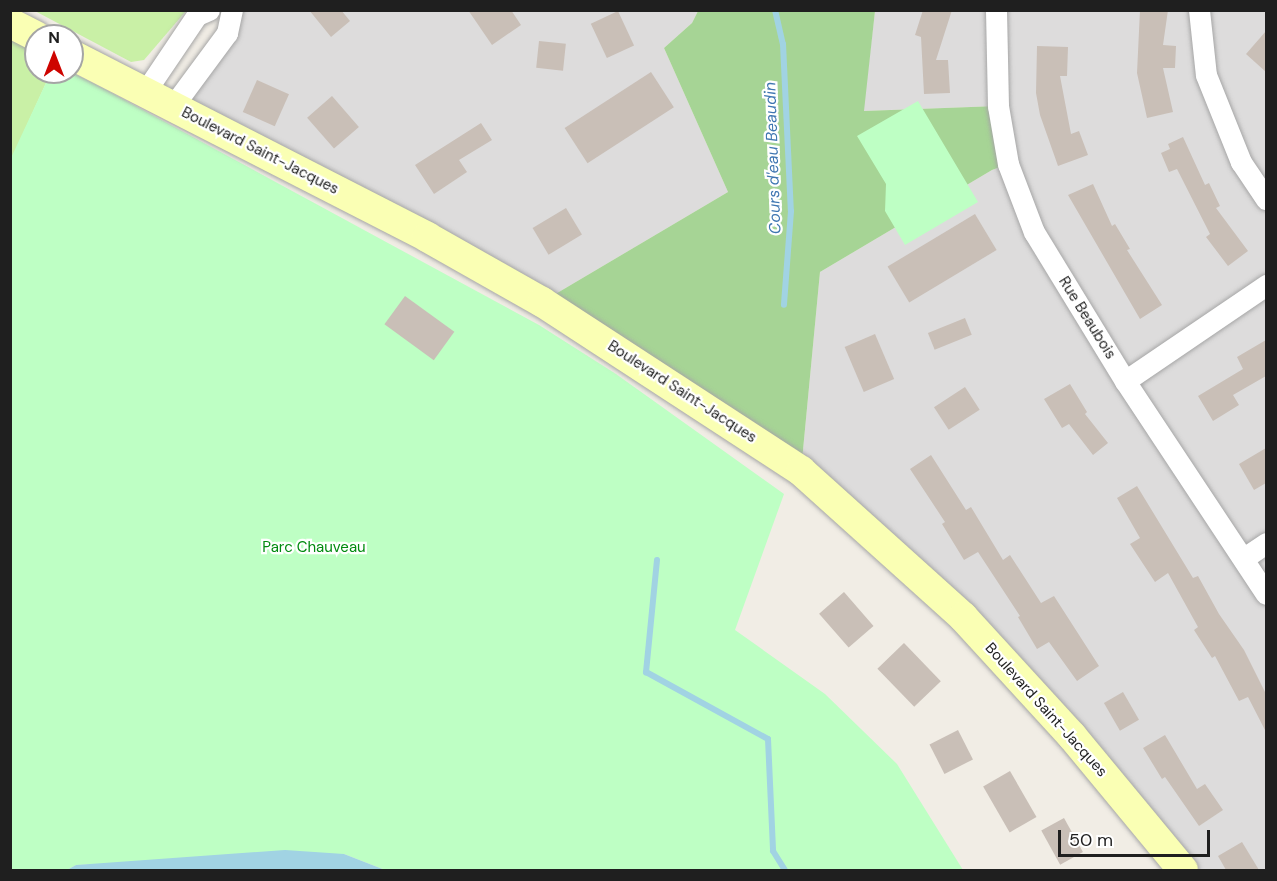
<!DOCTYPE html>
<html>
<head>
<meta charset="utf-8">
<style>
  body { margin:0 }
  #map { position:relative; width:1277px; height:881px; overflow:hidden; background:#f1ede5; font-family:"DM Sans",sans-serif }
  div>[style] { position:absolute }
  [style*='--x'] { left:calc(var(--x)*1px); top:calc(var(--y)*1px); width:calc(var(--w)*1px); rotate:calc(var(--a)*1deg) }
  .residential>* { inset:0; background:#dddcdc }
  .grass>* { inset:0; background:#c9f0a6 }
  .forest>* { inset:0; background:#a6d495 }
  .park>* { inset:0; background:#beffc4 }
  .water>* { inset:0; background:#a1d3e3 }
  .stream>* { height:6px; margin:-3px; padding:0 3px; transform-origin:3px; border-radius:3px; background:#a1d3e3 }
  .building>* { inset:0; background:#c9bfb7; transform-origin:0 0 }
  .roads { filter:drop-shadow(0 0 2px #a6a6a6) drop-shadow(0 0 2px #a6a6a6) }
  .street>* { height:21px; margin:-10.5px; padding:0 10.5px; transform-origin:10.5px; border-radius:10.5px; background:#fff }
  .secondary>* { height:30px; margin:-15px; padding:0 15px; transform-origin:15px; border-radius:15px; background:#faffb4 }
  span { translate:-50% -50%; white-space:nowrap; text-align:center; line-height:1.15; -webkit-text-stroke:4.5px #fff; paint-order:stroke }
  .street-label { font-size:15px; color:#1f1f1f }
  .park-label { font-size:15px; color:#018a0f }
  .water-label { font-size:16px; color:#3f76b1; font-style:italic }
  .frame { position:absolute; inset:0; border:12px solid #1f1f1f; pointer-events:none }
  .north { position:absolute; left:24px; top:24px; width:60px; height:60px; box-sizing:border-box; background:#fff; border:2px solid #a5a5a5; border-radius:50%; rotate:0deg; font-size:16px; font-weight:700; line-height:24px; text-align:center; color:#1f1f1f }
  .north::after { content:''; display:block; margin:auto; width:21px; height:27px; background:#ce0400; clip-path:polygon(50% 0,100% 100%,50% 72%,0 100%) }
  .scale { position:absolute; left:1058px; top:830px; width:152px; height:27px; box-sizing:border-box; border:3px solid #1f1f1f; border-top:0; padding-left:8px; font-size:18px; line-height:21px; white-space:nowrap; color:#1f1f1f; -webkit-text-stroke:4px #fff; paint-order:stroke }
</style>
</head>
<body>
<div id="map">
  <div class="residential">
    <i style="clip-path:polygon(232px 11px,698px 11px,692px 23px,664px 48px,728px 192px,542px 302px,173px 106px)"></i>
    <i style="clip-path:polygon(875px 11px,1266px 11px,1266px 870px,1183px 870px,1072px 736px,801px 471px,820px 272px,992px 170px,1008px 164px,997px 106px,863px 111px)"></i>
  </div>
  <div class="grass">
    <i style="clip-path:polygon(35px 11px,186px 11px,144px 60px,131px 62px)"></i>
    <i style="clip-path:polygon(11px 39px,36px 53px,36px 72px,51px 72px,11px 160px)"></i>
  </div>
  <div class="forest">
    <i style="clip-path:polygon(698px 11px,875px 11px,864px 111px,998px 106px,1008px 164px,992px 170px,820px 272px,801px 471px,542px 302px,728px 192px,664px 48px,692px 23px)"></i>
  </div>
  <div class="park">
    <i style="clip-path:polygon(51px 72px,71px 72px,108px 91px,539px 325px,616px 374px,784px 494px,735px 630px,825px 694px,897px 764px,963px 870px,385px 870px,344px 854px,76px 865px,67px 870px,11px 870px,10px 160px)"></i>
    <i style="clip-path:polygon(918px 101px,978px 202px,905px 245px,885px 211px,886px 184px,857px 136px)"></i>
  </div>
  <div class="water">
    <i style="clip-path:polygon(285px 850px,344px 854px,385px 870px,67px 870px,76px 865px)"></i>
  </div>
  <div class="stream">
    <i style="--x:775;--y:10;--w:35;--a:77"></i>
    <i style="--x:783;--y:44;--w:167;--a:87.3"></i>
    <i style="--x:791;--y:211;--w:94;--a:94.3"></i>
    <i style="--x:657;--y:560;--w:113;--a:95.6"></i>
    <i style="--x:646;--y:672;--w:139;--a:28.8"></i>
    <i style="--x:768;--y:739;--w:112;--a:87.4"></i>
    <i style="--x:773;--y:851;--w:22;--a:58"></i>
  </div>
  <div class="building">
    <i style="clip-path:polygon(309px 10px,341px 10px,350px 21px,331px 37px)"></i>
    <i style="clip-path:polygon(468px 10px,511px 10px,521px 25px,492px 45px)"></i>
    <i style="clip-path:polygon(923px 10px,952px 10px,936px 60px,948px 60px,950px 93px,924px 94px,921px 37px,915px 35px)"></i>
    <i style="clip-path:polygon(1140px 10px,1168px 10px,1163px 45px,1176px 46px,1175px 68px,1163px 68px,1173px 112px,1147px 118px,1137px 73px)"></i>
    <i style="left:618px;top:11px;width:38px;height:30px;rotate:65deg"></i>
    <i style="clip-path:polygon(1266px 31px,1266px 72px,1246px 54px)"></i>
    <i style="left:539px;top:41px;width:27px;height:27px;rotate:6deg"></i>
    <i style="clip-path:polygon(1037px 46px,1068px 47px,1067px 76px,1060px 76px,1071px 134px,1079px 131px,1088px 155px,1058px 166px,1040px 115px,1036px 93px)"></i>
    <i style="left:651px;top:72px;width:42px;height:103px;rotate:57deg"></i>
    <i style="left:257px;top:80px;width:35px;height:35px;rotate:24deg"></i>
    <i style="left:332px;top:96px;width:41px;height:33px;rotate:49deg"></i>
    <i style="clip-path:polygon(481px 123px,492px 140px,459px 160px,467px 172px,434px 194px,415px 165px)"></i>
    <i style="clip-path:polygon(1183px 137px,1205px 185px,1209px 183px,1220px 206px,1216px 208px,1248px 251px,1228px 266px,1206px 237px,1210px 234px,1177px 169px,1169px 172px,1161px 153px,1170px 149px,1168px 144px)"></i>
    <i style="clip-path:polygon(1093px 184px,1112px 226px,1115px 224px,1130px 249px,1127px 250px,1162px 305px,1140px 319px,1068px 195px)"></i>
    <i style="left:566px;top:208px;width:31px;height:39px;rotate:59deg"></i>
    <i style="left:975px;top:214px;width:42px;height:102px;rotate:59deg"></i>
    <i style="left:405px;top:296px;width:61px;height:35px;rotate:36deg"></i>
    <i style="left:965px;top:318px;width:18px;height:40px;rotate:68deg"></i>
    <i style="left:875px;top:334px;width:49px;height:33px;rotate:67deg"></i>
    <i style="clip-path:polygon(1266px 340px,1266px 376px,1233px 395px,1239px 405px,1213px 421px,1198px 396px,1243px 369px,1237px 357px)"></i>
    <i style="clip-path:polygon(1070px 384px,1087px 412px,1085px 414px,1108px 443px,1093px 455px,1069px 424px,1062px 428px,1044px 399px)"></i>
    <i style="left:965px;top:387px;width:27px;height:37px;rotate:57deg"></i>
    <i style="clip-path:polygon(1266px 448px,1266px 483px,1254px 490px,1239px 464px)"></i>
    <i style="clip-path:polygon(931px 455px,966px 510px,971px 507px,1003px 560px,1010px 555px,1041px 603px,1054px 596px,1099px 666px,1077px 681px,1049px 642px,1037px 649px,1018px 617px,1020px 616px,978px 552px,964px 560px,942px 524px,945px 522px,910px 469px)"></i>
    <i style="clip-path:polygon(1137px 486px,1193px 578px,1198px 576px,1219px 614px,1244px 650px,1266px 694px,1266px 732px,1248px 697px,1239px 701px,1215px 656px,1212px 658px,1194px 630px,1198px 627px,1168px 573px,1155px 582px,1130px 544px,1140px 538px,1117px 498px)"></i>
    <i style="left:844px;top:592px;width:45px;height:33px;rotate:49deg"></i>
    <i style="left:904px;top:643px;width:53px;height:37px;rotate:46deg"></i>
    <i style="left:1123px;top:692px;width:32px;height:22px;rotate:60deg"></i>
    <i style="left:958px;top:730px;width:33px;height:32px;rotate:63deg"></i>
    <i style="clip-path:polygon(1165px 735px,1197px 789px,1205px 784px,1223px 810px,1199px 826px,1165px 777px,1162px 779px,1143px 748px)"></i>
    <i style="left:1010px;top:771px;width:53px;height:31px;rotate:60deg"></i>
    <i style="left:1064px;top:818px;width:39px;height:26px;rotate:61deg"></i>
    <i style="clip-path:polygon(1242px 842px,1259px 870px,1226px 870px,1218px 856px)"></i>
  </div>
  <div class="roads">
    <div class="street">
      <i style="--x:996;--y:10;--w:96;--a:88.8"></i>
      <i style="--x:998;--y:106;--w:59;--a:80.2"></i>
      <i style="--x:1008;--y:164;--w:73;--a:69.1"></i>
      <i style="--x:1034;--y:232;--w:175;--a:58.6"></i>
      <i style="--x:1125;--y:381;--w:255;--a:56.5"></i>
      <i style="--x:1199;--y:10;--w:65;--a:83.9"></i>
      <i style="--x:1206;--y:75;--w:94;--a:68.1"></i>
      <i style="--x:1241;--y:162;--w:45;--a:56"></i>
      <i style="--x:145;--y:92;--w:93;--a:-56"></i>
      <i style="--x:197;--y:15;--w:13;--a:-23"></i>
      <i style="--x:173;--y:106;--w:91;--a:-53.5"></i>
      <i style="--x:227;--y:33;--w:24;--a:-78"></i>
      <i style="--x:1125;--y:381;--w:171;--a:-34.2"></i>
      <i style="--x:1244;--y:558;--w:27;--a:-34"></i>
    </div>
    <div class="secondary">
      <i style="--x:10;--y:23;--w:29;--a:27"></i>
      <i style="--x:72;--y:55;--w:399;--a:27.1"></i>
      <i style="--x:427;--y:237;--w:132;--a:29.5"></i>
      <i style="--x:542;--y:302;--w:309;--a:33.1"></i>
      <i style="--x:801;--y:471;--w:218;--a:42"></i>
      <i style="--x:963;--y:617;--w:161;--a:47.5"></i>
      <i style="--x:1072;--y:736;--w:174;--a:50.4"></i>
    </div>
  </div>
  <div class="street-label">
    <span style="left:260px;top:151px;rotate:27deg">Boulevard Saint-Jacques</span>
    <span style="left:1087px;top:318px;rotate:58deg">Rue Beaubois</span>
    <span style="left:682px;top:392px;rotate:33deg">Boulevard Saint-Jacques</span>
    <span style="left:1046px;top:710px;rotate:48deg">Boulevard Saint-Jacques</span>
  </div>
  <div class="park-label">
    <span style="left:314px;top:548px">Parc Chauveau</span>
  </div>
  <div class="water-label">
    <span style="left:773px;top:158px;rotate:-92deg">Cours d'eau Beaudin</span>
  </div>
  <div class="frame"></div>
  <div class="north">N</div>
  <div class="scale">50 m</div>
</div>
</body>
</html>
